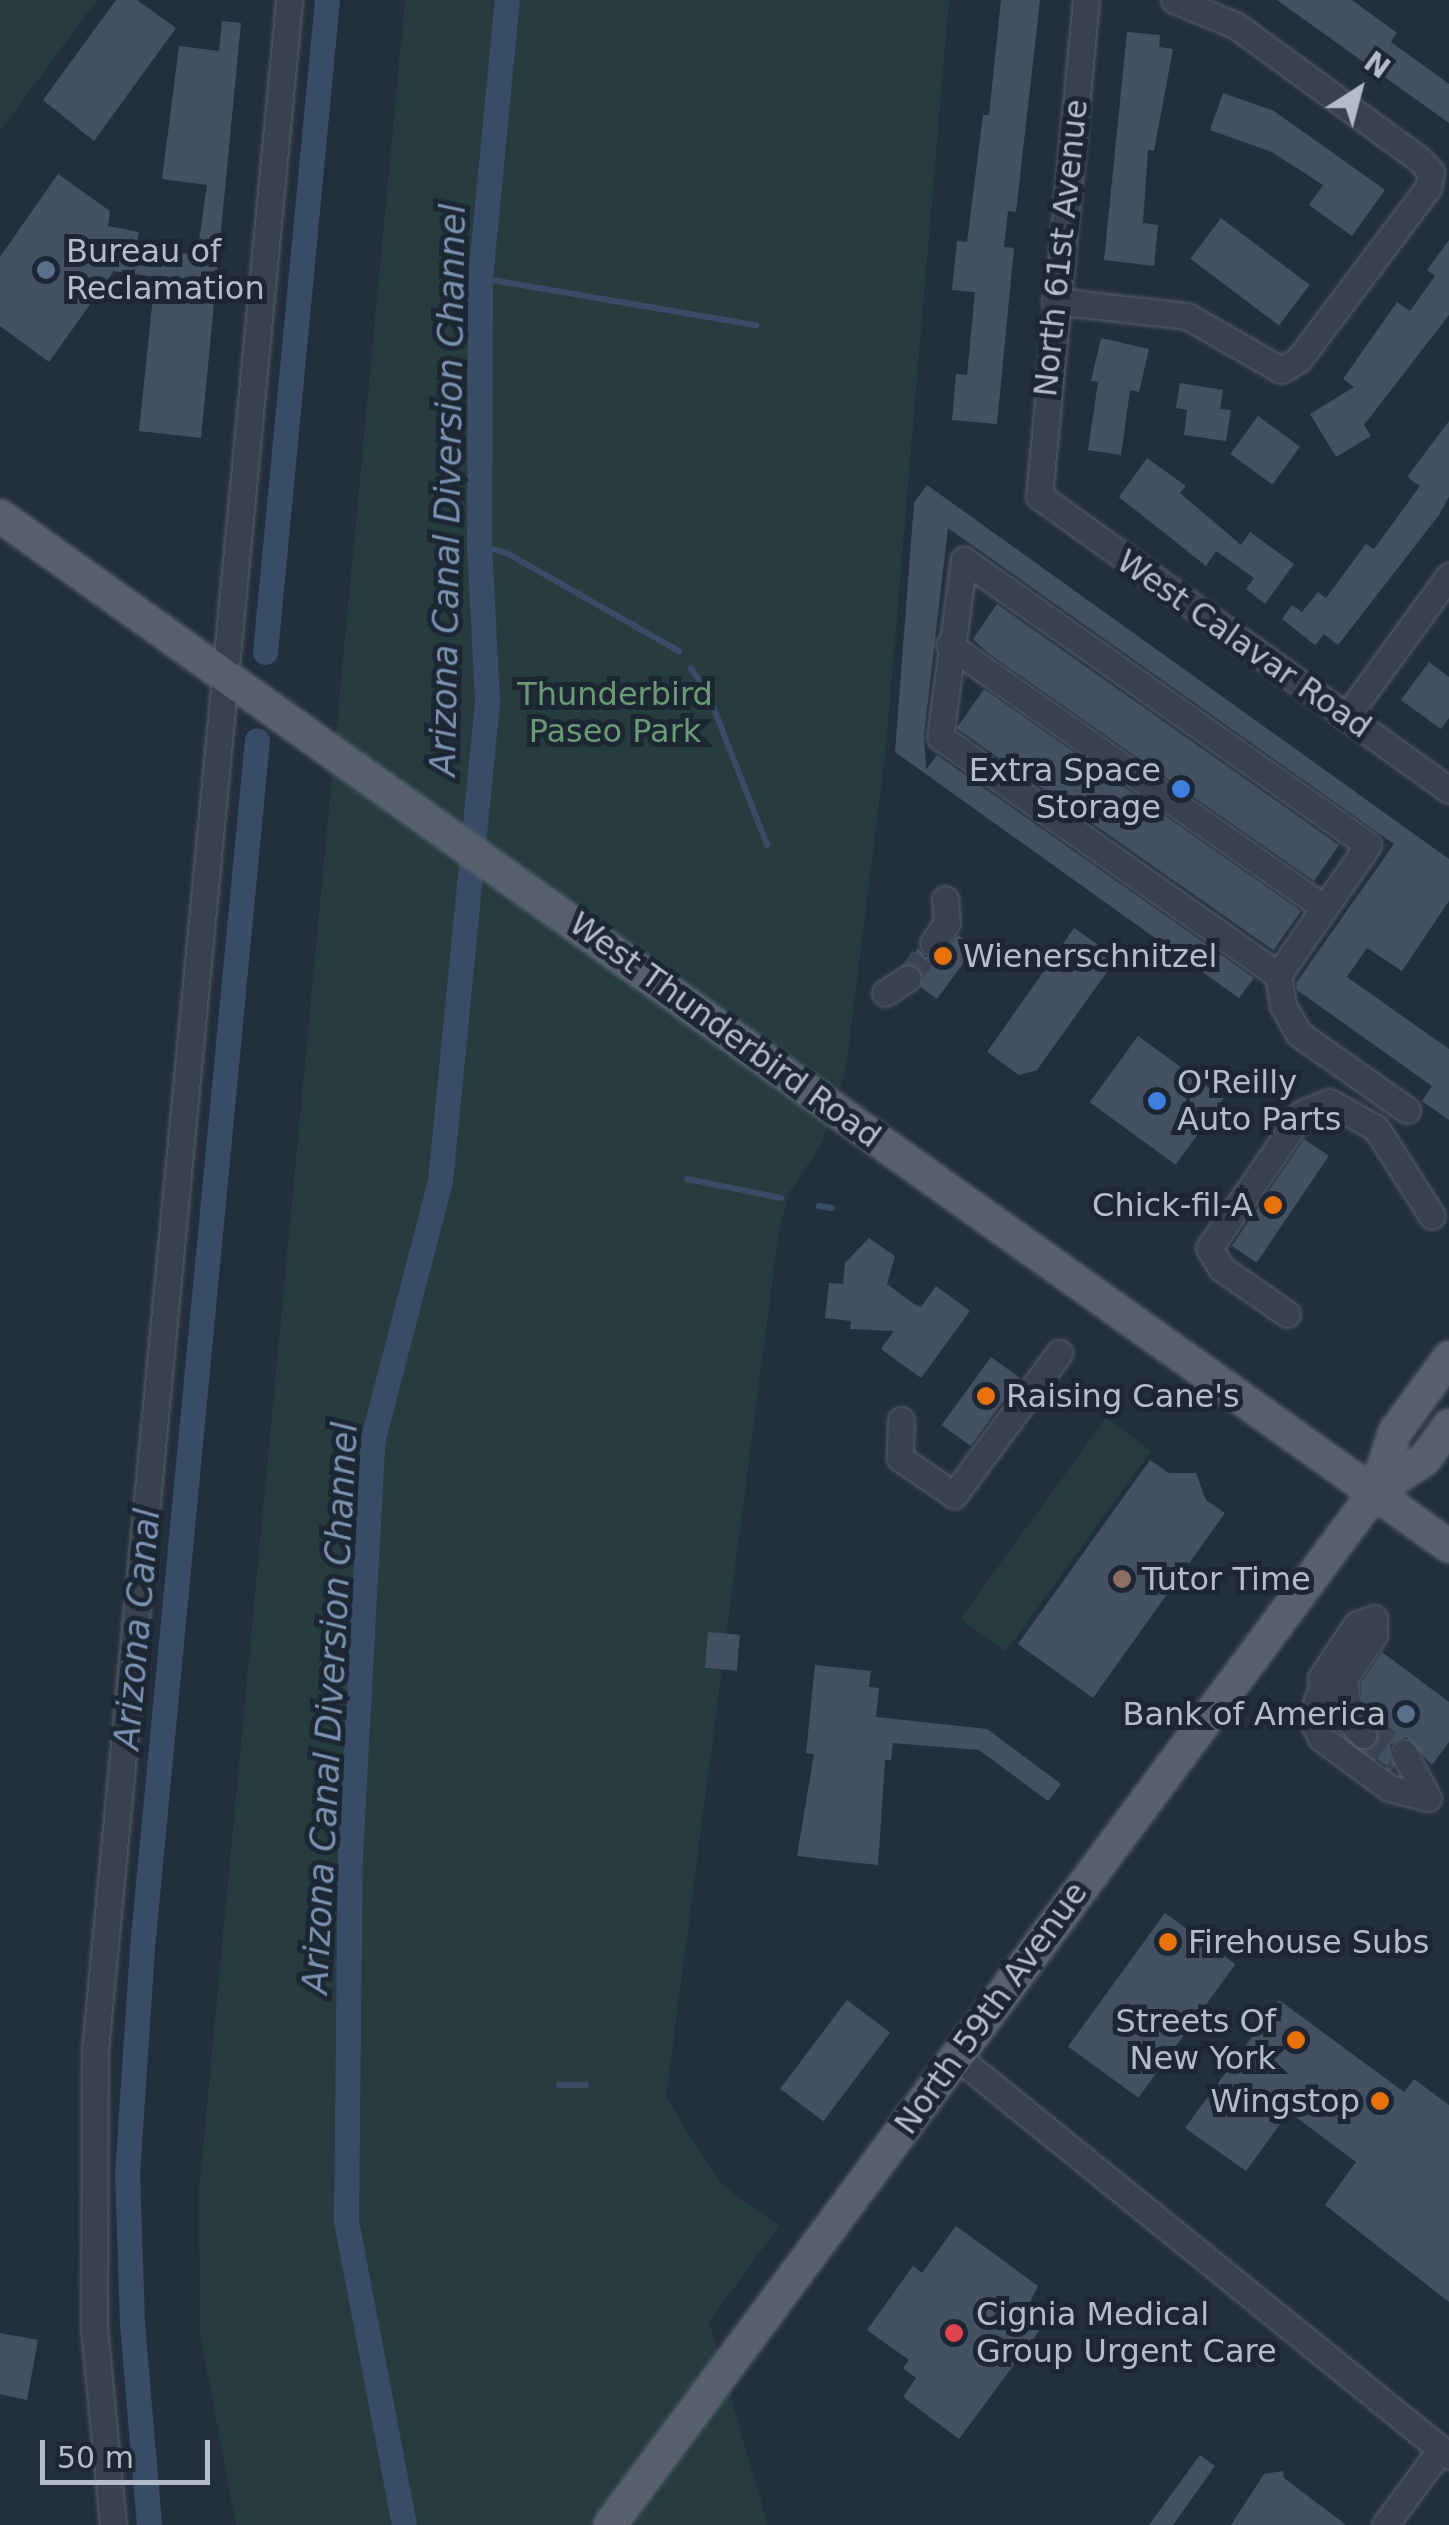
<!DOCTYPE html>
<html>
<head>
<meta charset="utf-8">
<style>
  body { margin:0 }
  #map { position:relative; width:1449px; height:2525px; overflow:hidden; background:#242f3e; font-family:"DejaVu Sans",sans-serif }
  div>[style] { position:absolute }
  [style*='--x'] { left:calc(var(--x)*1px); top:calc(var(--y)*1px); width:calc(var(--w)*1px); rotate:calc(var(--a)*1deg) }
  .green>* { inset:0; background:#263c3f; transform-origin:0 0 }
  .stream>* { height:6px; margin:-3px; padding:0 3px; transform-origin:3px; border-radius:3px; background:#394c67 }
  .canal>* { height:25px; margin:-12.5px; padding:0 12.5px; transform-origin:12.5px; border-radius:12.5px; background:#394c67 }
  .building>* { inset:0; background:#455162; transform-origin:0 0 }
  .minor-tunnel>* { height:25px; margin-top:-12.5px; transform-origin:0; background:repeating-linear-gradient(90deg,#3a4453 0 25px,transparent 0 37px) }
  .roads { filter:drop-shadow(0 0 2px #565f6c) drop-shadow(0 0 2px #565f6c) }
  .minor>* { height:25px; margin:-12.5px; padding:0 12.5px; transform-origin:12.5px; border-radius:12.5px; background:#38414e }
  .major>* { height:32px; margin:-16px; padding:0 16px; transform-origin:16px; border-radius:16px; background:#56606e }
  .dots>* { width:28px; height:28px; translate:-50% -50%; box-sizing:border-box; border:5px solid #1d2633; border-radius:50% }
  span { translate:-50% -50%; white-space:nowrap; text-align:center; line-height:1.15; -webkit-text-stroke:10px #1d2633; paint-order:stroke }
  .street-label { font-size:32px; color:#b4bcc9 }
  .poi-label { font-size:32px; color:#b4bcc9 }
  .left { translate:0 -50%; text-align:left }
  .right { translate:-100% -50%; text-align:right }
  .park-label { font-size:32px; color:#6b9a76 }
  .water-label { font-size:35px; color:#7c92b1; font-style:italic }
  .north { position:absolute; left:1309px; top:40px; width:100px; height:100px; -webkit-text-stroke:8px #1d2633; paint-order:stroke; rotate:36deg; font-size:28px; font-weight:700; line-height:40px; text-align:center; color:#b4bcc9 }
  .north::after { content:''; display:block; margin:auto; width:35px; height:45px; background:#b4bcc9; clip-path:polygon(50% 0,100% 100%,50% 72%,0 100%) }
  .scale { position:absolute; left:40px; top:2440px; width:170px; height:45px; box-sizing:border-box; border:5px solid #b4bcc9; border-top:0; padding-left:12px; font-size:30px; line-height:35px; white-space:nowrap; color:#b4bcc9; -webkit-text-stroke:8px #1d2633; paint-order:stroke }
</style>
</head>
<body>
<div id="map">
  <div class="green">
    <i style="clip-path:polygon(0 0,97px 0,0 131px)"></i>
    <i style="clip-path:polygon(405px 0,949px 0,886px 746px,846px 1069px,821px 1145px,789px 1193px,779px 1230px,666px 2098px,721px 2184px,779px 2226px,709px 2322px,768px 2525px,236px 2525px,200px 2334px,199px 2190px)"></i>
    <i style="left:1106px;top:1418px;width:56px;height:248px;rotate:36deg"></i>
  </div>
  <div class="stream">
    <i style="--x:480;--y:278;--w:280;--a:9.7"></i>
    <i style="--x:479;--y:545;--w:29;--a:16"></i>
    <i style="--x:507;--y:553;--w:198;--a:29.7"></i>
    <i style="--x:691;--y:668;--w:33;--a:57"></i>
    <i style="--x:709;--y:696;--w:160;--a:68.7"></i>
    <i style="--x:687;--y:1179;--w:96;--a:11.4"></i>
    <i style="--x:819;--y:1206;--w:13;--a:9"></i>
    <i style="--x:559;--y:2085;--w:27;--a:0"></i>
  </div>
  <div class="canal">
    <i style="--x:265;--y:652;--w:655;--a:-84.57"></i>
    <i style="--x:149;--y:2525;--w:204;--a:-94.8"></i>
    <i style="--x:132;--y:2322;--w:148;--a:-91.9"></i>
    <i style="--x:127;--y:2174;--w:227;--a:-86.2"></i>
    <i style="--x:142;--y:1947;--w:1212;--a:-84.56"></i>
    <i style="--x:404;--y:2525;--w:310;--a:-100.8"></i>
    <i style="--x:346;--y:2220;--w:366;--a:-89.4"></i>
    <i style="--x:350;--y:1854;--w:413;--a:-86.9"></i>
    <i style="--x:372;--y:1442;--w:270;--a:-75.4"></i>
    <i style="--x:440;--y:1181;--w:482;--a:-84.4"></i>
    <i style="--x:487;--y:701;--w:156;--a:-92.9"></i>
    <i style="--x:479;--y:545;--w:267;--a:-89.8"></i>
    <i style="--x:480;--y:278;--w:279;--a:-84.5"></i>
  </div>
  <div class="building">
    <i style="clip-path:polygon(116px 0,137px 0,176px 28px,94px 141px,43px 100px)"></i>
    <i style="clip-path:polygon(1001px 0,1040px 0,1016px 212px,1008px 211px,1004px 247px,1014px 248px,997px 424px,952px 420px,956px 374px,967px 375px,975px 292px,952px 290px,957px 241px,967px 242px,983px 115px,989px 115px)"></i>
    <i style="clip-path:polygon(1277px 0,1352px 0,1397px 33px,1391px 42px,1449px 84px,1449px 123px)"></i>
    <i style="clip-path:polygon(222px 21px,241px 23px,201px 438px,139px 431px,155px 277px,114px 271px,49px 362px,0 326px,0 257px,58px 174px,110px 211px,108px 226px,139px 232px,136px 248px,197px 255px,207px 185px,162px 179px,179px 46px,219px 51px)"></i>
    <i style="clip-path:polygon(1127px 32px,1160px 35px,1159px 47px,1173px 49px,1154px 151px,1148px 150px,1143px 223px,1158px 225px,1154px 266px,1104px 260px)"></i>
    <i style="clip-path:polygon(1223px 93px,1274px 111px,1385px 190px,1352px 236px,1309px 205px,1323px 185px,1272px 152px,1210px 130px)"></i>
    <i style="left:1221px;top:218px;width:111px;height:51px;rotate:37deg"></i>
    <i style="clip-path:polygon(1449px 240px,1449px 315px,1364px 425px,1371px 436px,1336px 457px,1310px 414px,1354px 387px,1343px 379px,1397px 302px,1410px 311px,1435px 276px,1427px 270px)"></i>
    <i style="clip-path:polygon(1101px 338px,1149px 349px,1139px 392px,1130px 390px,1121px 455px,1088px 450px,1098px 382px,1091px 381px)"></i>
    <i style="clip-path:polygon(1180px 383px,1223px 390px,1220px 409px,1231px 410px,1226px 441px,1184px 435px,1187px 410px,1176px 408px)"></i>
    <i style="left:1258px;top:416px;width:52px;height:47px;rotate:36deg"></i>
    <i style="clip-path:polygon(1449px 421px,1449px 497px,1439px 515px,1338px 645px,1324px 634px,1315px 645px,1282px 619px,1292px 605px,1302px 612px,1318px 592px,1326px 598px,1366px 544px,1374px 549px,1420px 486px,1407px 477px)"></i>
    <i style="clip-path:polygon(1147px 458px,1186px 486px,1180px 493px,1241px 545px,1250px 532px,1294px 564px,1265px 604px,1246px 589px,1254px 578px,1216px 551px,1206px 566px,1119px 497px)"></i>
    <i style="clip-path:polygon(927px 485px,1449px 859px,1449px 901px,1402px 971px,1367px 948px,1347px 977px,1449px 1049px,1449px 1120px,1422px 1101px,1432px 1086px,1297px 990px,1296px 983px,1394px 844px,948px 528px,924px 735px,926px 770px,937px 755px,1254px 978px,1239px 998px,895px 752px,914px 503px)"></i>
    <i style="clip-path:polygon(997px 604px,1339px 845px,1314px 881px,988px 653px,973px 639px)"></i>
    <i style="clip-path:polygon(1429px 662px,1449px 677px,1449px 718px,1441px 729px,1401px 700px)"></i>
    <i style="left:984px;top:689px;width:387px;height:48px;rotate:35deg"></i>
    <i style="clip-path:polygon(1074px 928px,1117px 958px,1037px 1070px,1019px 1075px,987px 1052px)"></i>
    <i style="clip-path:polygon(958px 935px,975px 947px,937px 999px,921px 987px,921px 968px,908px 962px,918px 948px,925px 957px,941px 957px)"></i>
    <i style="left:1138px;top:1036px;width:106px;height:82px;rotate:36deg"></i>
    <i style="left:1304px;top:1139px;width:30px;height:129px;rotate:34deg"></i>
    <i style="clip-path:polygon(869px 1238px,895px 1256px,887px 1284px,914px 1304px,921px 1307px,936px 1286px,970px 1311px,921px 1378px,881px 1349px,894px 1331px,850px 1329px,851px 1321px,825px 1318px,829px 1283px,843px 1284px,845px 1263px)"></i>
    <i style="left:991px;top:1357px;width:36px;height:84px;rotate:36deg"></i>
    <i style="clip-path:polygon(1150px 1460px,1169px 1473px,1196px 1473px,1206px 1500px,1225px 1513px,1093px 1698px,1018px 1644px)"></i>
    <i style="left:708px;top:1632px;width:32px;height:36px;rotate:5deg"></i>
    <i style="clip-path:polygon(1382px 1652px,1449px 1702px,1449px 1742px,1432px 1765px,1406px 1737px,1390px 1745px,1392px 1770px,1366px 1751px,1379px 1732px,1363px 1712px,1361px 1683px)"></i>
    <i style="clip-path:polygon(815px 1665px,871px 1671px,869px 1687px,879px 1688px,876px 1717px,987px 1729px,1061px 1784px,1048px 1801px,979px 1750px,893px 1743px,891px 1760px,885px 1760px,878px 1865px,797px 1856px,814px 1754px,806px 1753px)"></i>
    <i style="left:1165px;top:1913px;width:87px;height:165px;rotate:36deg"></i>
    <i style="left:847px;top:2000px;width:54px;height:111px;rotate:37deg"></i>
    <i style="clip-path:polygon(1279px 2000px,1404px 2092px,1414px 2079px,1449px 2105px,1449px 2302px,1325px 2205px,1356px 2162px,1289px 2112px,1246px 2171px,1185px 2128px)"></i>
    <i style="clip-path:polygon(956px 2226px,1038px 2286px,1022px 2318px,1039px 2331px,959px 2439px,903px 2397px,916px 2378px,903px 2368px,909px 2360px,867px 2330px,913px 2266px,922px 2273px)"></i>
    <i style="clip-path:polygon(0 2333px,38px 2340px,27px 2400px,0 2394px)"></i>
    <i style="clip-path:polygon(1200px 2455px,1215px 2466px,1173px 2525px,1149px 2525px)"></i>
    <i style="clip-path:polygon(1283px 2471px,1284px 2478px,1346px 2525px,1231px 2525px,1264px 2474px)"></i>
  </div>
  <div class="minor-tunnel">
    <i style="--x:908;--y:978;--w:43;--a:-54.5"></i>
    <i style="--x:1369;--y:1727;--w:44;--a:36.6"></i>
    <i style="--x:1355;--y:1746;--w:44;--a:34.8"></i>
  </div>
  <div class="roads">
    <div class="minor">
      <i style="--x:1086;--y:0;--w:498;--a:95.4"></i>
      <i style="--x:1039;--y:496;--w:505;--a:35.64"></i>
      <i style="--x:1055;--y:301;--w:133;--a:6.5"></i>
      <i style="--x:1187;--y:316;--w:108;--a:29.9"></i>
      <i style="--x:1281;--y:370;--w:21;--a:-31"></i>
      <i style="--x:1299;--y:359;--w:214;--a:-53"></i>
      <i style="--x:1428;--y:188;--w:16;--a:-79"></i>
      <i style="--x:1431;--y:172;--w:18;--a:-133"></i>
      <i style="--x:1419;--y:159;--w:228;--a:-143.9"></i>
      <i style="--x:1235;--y:25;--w:66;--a:-157.7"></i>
      <i style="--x:964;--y:560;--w:494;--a:35.2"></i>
      <i style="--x:1368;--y:845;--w:158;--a:124.7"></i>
      <i style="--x:1278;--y:975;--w:413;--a:-144.8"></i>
      <i style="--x:940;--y:737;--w:179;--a:-82.3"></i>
      <i style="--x:949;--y:645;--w:458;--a:35"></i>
      <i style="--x:1346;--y:717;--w:175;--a:-53.9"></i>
      <i style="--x:933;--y:943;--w:25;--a:-56"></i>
      <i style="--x:947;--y:922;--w:23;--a:-95"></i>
      <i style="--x:1278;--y:975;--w:31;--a:81"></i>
      <i style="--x:1283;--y:1006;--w:32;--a:60"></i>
      <i style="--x:1299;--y:1034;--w:132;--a:35.1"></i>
      <i style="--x:885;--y:993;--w:27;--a:-33"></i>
      <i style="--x:1287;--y:1314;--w:80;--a:-145.1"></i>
      <i style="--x:1221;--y:1268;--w:23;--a:-121"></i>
      <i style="--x:1209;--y:1248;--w:164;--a:-55.4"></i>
      <i style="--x:1302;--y:1113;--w:29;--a:-22"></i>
      <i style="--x:1329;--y:1102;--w:54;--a:29"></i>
      <i style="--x:1376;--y:1128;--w:104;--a:57.5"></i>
      <i style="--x:901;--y:1420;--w:38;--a:92"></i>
      <i style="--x:900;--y:1458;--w:65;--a:34.4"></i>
      <i style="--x:954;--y:1495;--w:177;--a:-53.5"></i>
      <i style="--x:1331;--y:1684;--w:24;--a:78"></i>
      <i style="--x:1336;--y:1707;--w:39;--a:46"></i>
      <i style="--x:1318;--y:1698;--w:21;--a:109"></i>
      <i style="--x:1311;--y:1718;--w:22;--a:63"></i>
      <i style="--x:1321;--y:1738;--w:84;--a:36.3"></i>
      <i style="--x:1389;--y:1788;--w:40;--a:14.4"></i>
      <i style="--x:1348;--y:1708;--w:29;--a:-98"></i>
      <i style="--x:1344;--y:1679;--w:53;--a:-55.7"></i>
      <i style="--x:1374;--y:1635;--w:17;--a:-90"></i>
      <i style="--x:1323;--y:1714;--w:36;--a:-93"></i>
      <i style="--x:1321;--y:1678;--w:64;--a:-56.6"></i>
      <i style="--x:1356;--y:1625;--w:19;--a:-21"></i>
      <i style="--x:1404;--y:1753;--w:51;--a:61.9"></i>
      <i style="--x:956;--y:2056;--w:635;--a:39.05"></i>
      <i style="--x:113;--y:2525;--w:200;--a:-95.5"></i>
      <i style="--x:94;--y:2326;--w:276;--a:-89.8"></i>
      <i style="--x:95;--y:2050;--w:2059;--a:-84.59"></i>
      <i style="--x:1385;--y:2525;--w:94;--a:-53.6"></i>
    </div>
    <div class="major">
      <i style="--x:0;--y:516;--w:1778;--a:35.41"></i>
      <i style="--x:1375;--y:1492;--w:60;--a:-33.4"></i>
      <i style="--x:1425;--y:1459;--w:41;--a:-54"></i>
      <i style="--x:610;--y:2525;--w:1285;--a:-53.48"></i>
      <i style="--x:1375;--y:1492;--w:63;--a:-71.6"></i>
      <i style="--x:1395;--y:1432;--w:92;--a:-53.9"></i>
    </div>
  </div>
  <div class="dots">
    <i style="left:46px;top:270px;background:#5c6f8a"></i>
    <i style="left:1181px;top:789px;background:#3f7fe0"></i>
    <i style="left:943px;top:956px;background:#e8710a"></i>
    <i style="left:1157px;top:1101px;background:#3f7fe0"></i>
    <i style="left:1273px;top:1205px;background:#e8710a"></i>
    <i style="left:986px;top:1396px;background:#e8710a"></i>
    <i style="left:1122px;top:1579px;background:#8d6e63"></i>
    <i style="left:1406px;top:1714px;background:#5c6f8a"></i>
    <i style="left:1168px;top:1942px;background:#e8710a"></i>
    <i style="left:1296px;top:2040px;background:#e8710a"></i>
    <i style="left:1380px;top:2101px;background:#e8710a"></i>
    <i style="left:954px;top:2333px;background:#e0444e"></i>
  </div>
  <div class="street-label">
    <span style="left:1061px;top:248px;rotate:-84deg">North 61st Avenue</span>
    <span style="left:1244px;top:644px;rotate:35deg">West Calavar Road</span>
    <span style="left:725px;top:1030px;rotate:36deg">West Thunderbird Road</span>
    <span style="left:991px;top:2008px;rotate:-54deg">North 59th Avenue</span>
  </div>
  <div class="poi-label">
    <span class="left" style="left:66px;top:270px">Bureau of<br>Reclamation</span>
    <span class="right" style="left:1161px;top:789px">Extra Space<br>Storage</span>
    <span class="left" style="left:963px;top:956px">Wienerschnitzel</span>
    <span class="left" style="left:1177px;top:1101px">O'Reilly<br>Auto Parts</span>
    <span class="right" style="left:1253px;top:1205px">Chick-fil-A</span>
    <span class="left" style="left:1006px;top:1396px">Raising Cane's</span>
    <span class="left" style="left:1142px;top:1579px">Tutor Time</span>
    <span class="right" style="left:1386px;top:1714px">Bank of America</span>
    <span class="left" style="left:1188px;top:1942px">Firehouse Subs</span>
    <span class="right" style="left:1276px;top:2040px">Streets Of<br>New York</span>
    <span class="right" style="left:1360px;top:2101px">Wingstop</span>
    <span class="left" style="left:976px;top:2333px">Cignia Medical<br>Group Urgent Care</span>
  </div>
  <div class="park-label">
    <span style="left:615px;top:713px">Thunderbird<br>Paseo Park</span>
  </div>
  <div class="water-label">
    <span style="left:448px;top:490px;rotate:-89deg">Arizona Canal Diversion Channel</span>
    <span style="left:137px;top:1629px;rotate:-85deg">Arizona Canal</span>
    <span style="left:330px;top:1708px;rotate:-87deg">Arizona Canal Diversion Channel</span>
  </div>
  <div class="north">N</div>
  <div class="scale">50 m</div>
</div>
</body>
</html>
